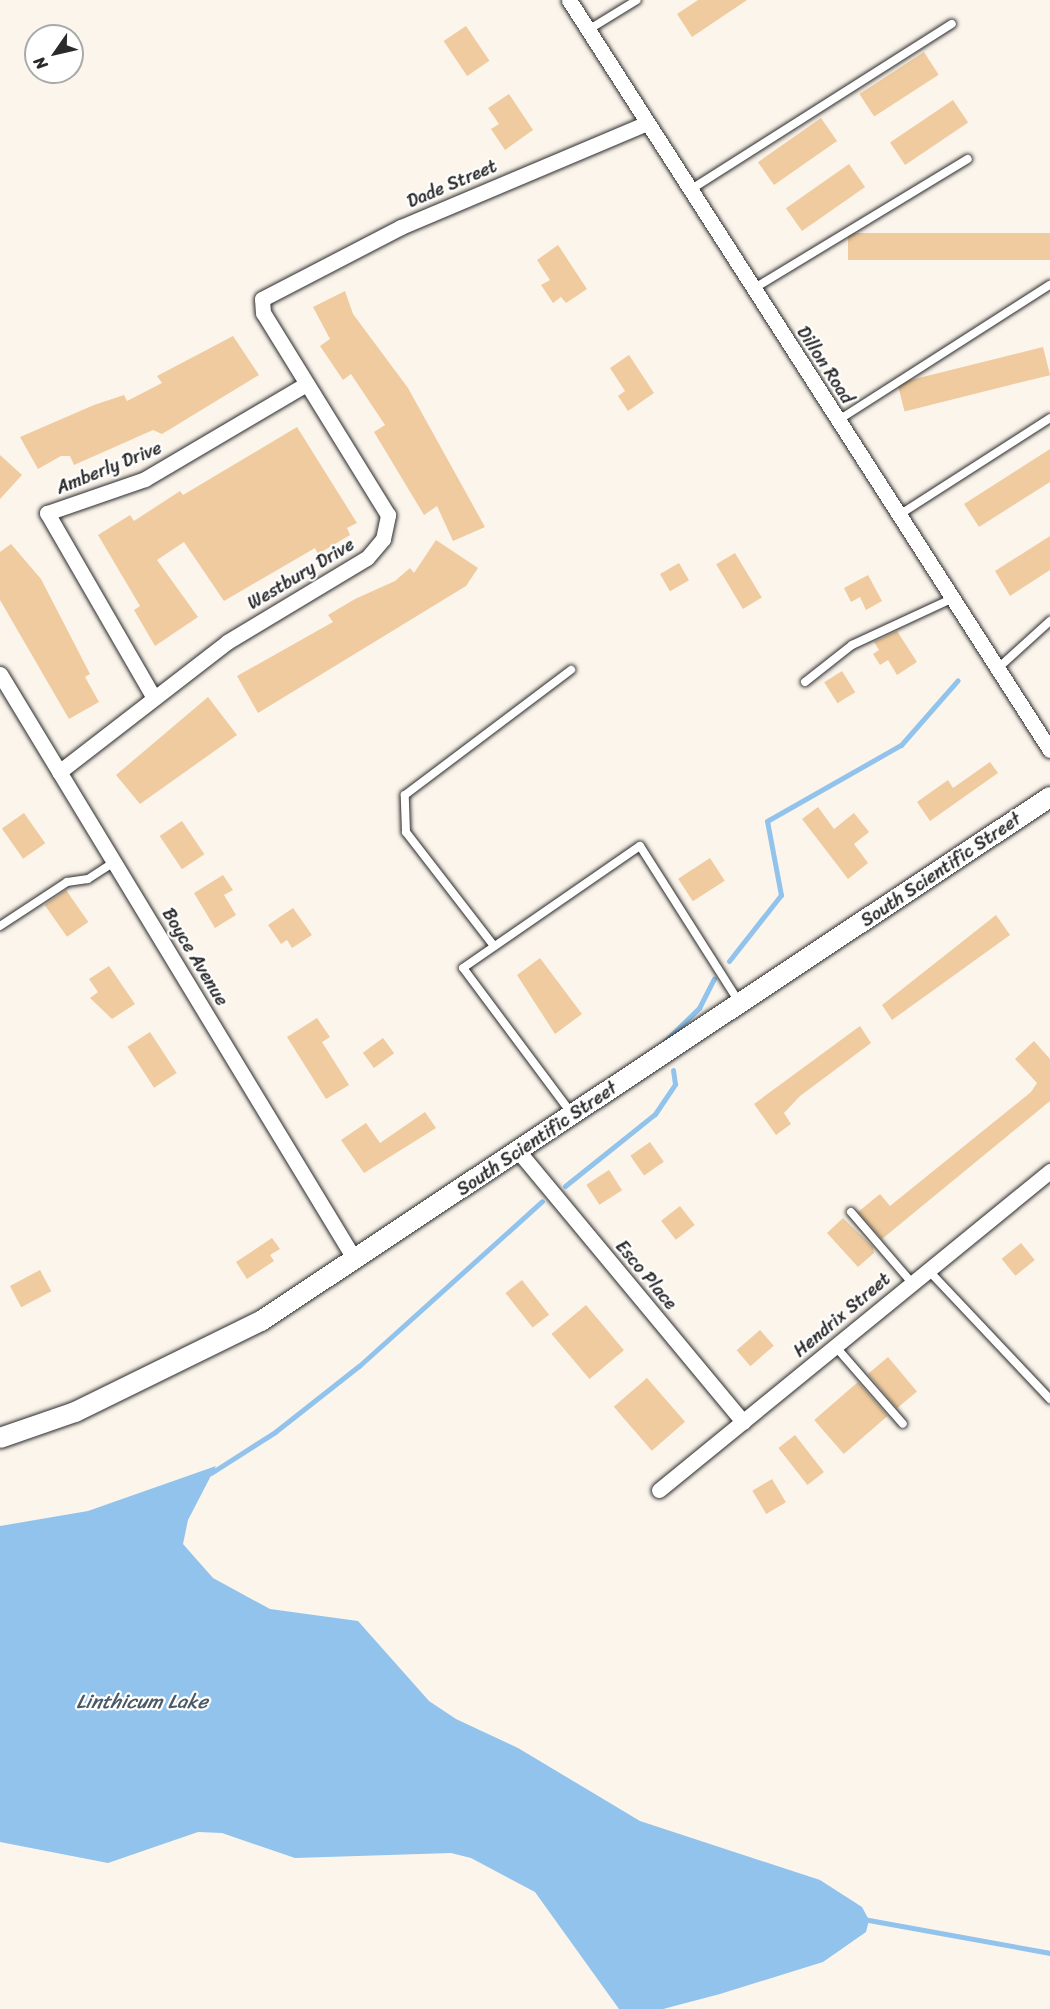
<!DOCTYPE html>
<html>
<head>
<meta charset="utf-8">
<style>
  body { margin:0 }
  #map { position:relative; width:1050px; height:2009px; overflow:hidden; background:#fcf5ec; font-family:Sriracha,sans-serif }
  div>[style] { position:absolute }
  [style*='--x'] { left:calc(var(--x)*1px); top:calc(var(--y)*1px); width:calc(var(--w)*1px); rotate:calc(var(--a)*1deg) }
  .water>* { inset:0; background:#91c3ed }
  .stream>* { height:5px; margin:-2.5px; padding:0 2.5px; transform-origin:2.5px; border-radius:2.5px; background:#91c3ed }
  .building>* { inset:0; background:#efcb9f; transform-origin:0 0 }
  .roads { filter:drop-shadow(0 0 2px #2b2b2b) drop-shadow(0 0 2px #2b2b2b) }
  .lane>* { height:8px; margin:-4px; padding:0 4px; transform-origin:4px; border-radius:4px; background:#fff }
  .street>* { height:15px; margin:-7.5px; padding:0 7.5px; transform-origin:7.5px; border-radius:7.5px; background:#fff }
  .secondary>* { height:20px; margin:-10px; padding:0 10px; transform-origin:10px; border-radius:10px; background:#fff }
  span { translate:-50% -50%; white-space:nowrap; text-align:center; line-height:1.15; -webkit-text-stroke:4.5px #fff; paint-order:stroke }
  .street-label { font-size:18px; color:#2b2b2b }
  .water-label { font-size:20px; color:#4a5965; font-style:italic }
  .north { position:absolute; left:24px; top:24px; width:60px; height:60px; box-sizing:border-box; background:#fff; border:2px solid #aaa; border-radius:50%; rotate:236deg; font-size:16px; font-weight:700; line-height:24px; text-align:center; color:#2b2b2b }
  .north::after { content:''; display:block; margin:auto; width:21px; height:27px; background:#2b2b2b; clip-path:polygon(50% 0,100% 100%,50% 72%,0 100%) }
</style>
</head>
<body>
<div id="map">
  <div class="water">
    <i style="clip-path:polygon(216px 1466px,188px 1520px,183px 1544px,213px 1578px,270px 1609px,358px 1621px,429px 1701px,456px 1719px,518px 1748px,640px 1821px,820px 1880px,862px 1907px,869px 1920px,866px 1932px,823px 1962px,720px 1994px,663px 2009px,619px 2009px,535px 1892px,471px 1858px,451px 1853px,295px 1858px,222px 1833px,198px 1832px,108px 1863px,0 1842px,0 1526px,88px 1511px)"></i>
  </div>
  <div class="stream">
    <i style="--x:729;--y:961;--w:84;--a:-51.8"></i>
    <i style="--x:781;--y:895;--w:75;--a:-100.7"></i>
    <i style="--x:767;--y:821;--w:154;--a:-29.6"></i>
    <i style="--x:901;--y:745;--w:86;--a:-48.8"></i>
    <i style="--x:664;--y:1042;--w:49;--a:-44.2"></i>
    <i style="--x:699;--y:1008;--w:33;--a:-63"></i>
    <i style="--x:565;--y:1186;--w:115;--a:-38.7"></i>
    <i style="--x:655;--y:1114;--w:36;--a:-56"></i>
    <i style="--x:675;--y:1084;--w:14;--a:-98"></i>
    <i style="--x:211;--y:1473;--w:76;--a:-32.6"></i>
    <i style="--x:275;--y:1432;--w:107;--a:-38.2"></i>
    <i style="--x:359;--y:1366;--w:246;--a:-42"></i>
    <i style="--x:863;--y:1919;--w:190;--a:10.3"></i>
  </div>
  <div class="building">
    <i style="clip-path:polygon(698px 0,747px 0,692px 37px,677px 14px)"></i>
    <i style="left:466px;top:26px;width:42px;height:27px;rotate:56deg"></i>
    <i style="left:924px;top:52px;width:27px;height:77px;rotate:57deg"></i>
    <i style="clip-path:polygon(509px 94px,533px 130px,505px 150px,491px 129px,499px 124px,488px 108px)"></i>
    <i style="left:953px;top:100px;width:27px;height:76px;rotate:56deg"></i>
    <i style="left:821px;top:118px;width:28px;height:77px;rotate:55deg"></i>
    <i style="left:849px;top:164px;width:28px;height:77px;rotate:55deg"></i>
    <i style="left:1050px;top:233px;width:27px;height:202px;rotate:90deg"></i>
    <i style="clip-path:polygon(558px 245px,587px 289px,566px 303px,561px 297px,553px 303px,541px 285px,550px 280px,537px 260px)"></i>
    <i style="clip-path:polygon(345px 291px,353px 314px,408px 388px,485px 527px,453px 541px,437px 506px,424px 515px,374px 432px,385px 425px,351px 374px,343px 380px,320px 346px,330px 339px,313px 307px)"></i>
    <i style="clip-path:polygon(233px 336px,259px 375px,162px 434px,153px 430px,74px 465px,70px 456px,61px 456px,38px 469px,20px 437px,94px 405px,124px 395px,127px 401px,162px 383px,157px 376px)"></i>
    <i style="left:1043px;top:347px;width:29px;height:150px;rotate:76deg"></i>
    <i style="clip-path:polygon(629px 355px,654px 393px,628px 411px,618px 396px,625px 391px,610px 368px)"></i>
    <i style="clip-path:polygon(297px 427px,357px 523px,347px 528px,350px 535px,318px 554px,315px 548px,224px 601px,184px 542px,157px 560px,198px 617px,155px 646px,134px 610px,140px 606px,98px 535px,130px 515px,134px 521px,180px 491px,183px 495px)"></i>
    <i style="clip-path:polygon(1050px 449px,1050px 482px,979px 527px,964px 504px)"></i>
    <i style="clip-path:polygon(0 455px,22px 475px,0 499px)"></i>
    <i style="clip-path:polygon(1050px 536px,1050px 570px,1010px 596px,995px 571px)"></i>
    <i style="clip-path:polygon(436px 540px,478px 568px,466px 586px,258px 713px,237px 676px,333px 622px,328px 615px,355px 599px,395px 581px,410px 568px,414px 573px)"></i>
    <i style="clip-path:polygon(11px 544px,41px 579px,90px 674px,85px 677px,99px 702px,69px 719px,0 600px,0 552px)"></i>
    <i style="left:735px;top:553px;width:52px;height:22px;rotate:59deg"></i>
    <i style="left:679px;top:563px;width:20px;height:22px;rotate:60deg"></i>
    <i style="clip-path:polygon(868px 575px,882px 601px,866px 610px,860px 597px,851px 602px,844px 588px)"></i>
    <i style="clip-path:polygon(897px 631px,917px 662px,897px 675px,888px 660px,880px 665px,873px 654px,879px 650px,874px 642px)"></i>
    <i style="left:842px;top:671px;width:25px;height:21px;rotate:58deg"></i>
    <i style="clip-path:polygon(208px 697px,237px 735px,140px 804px,116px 775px)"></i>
    <i style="clip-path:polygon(990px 762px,998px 773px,930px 821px,917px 802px,948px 780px,953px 788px)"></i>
    <i style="clip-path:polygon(818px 807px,834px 829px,854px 813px,869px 832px,854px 844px,868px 863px,848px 879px,802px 819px)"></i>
    <i style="left:24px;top:813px;width:37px;height:27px;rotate:55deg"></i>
    <i style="left:182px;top:821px;width:40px;height:27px;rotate:56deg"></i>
    <i style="left:710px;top:858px;width:27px;height:38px;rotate:57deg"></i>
    <i style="clip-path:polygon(223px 875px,233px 890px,224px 895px,236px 915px,215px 928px,194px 893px)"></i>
    <i style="left:66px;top:890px;width:39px;height:26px;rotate:55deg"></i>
    <i style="clip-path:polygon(293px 908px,312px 935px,292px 948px,287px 940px,281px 944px,268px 925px)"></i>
    <i style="clip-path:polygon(996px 915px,1010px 935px,892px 1020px,882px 1005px)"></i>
    <i style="clip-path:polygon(540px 958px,582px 1014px,555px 1034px,517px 975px)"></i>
    <i style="clip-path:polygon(109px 966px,135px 1004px,112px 1019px,90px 998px,98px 992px,89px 979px)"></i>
    <i style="clip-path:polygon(317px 1018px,330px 1037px,322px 1042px,349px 1085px,326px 1099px,287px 1037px)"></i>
    <i style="clip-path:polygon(860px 1026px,871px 1043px,800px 1096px,784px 1113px,791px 1124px,776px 1135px,754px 1104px)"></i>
    <i style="left:150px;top:1032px;width:49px;height:27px;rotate:57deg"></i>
    <i style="left:383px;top:1038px;width:19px;height:25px;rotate:54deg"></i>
    <i style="clip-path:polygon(1034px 1041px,1050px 1059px,1050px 1101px,882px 1239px,858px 1212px,880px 1194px,890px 1206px,1031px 1092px,1037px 1083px,1015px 1059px)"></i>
    <i style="clip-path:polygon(425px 1112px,436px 1128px,364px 1173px,341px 1140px,366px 1123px,380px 1143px)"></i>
    <i style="left:650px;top:1142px;width:24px;height:24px;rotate:55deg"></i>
    <i style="left:609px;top:1170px;width:24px;height:27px;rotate:57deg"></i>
    <i style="left:680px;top:1206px;width:24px;height:24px;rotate:52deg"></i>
    <i style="clip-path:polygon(843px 1218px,873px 1247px,874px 1253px,858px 1267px,827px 1233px)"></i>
    <i style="clip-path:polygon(272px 1238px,280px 1249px,270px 1255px,274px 1261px,247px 1279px,236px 1262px)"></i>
    <i style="left:1021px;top:1243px;width:22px;height:25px;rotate:51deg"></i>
    <i style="left:40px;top:1270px;width:24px;height:34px;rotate:62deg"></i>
    <i style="left:522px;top:1280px;width:44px;height:21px;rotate:52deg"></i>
    <i style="left:586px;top:1305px;width:59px;height:45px;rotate:50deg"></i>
    <i style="left:760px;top:1330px;width:21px;height:31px;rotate:49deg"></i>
    <i style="left:888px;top:1357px;width:45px;height:26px;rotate:50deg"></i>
    <i style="left:647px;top:1378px;width:58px;height:44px;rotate:49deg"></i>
    <i style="left:858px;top:1382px;width:45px;height:58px;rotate:49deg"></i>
    <i style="left:795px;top:1435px;width:47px;height:21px;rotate:52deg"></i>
    <i style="left:772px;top:1479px;width:27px;height:23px;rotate:59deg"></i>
  </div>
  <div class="roads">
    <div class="lane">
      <i style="--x:588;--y:30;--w:57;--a:-31.5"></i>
      <i style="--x:690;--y:190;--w:310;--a:-32.4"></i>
      <i style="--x:753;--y:289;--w:251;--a:-31.2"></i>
      <i style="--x:837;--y:421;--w:253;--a:-32.6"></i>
      <i style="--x:899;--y:515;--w:179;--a:-32.7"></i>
      <i style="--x:997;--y:669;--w:72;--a:-42.2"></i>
      <i style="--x:805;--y:682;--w:60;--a:-38.2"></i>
      <i style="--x:852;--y:645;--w:109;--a:-24.9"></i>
      <i style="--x:0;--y:926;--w:80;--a:-33.3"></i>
      <i style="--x:67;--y:882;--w:21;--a:-8"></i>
      <i style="--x:88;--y:879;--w:31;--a:-33"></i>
      <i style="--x:494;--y:946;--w:144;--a:-127.7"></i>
      <i style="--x:406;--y:832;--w:37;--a:-92"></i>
      <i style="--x:405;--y:795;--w:208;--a:-37"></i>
      <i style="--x:572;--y:1114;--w:182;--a:-126.7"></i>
      <i style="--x:463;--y:968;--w:215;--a:-34.6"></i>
      <i style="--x:640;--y:846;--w:185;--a:57.6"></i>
      <i style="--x:851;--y:1212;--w:94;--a:49.3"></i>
      <i style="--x:928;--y:1270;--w:178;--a:46.6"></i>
      <i style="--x:835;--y:1346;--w:103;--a:48.9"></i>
    </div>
    <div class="street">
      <i style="--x:569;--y:0;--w:891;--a:57.33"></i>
      <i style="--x:0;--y:674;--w:685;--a:58.79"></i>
      <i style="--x:154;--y:698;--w:214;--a:-120"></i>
      <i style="--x:47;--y:513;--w:104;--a:-19.1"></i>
      <i style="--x:145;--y:479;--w:187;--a:-30.5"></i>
      <i style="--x:59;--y:772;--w:212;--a:-37.7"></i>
      <i style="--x:227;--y:642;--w:163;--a:-31"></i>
      <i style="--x:367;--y:558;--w:25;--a:-50"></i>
      <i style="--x:383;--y:539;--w:25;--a:-78"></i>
      <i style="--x:388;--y:515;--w:238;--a:-121.7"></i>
      <i style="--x:263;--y:313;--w:14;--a:-94"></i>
      <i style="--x:262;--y:299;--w:157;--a:-27.4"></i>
      <i style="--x:401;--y:227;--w:267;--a:-22.9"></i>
      <i style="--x:519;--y:1152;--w:351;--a:50.3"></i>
      <i style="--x:659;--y:1490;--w:505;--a:-39.21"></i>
    </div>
    <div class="secondary">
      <i style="--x:0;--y:1438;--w:79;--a:-19.1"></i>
      <i style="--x:75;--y:1412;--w:207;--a:-26.1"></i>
      <i style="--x:261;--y:1321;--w:947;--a:-33.59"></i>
    </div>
  </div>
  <div class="street-label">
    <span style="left:452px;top:184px;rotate:-23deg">Dade Street</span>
    <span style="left:825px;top:365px;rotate:57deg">Dillon Road</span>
    <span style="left:109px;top:468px;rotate:-22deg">Amberly Drive</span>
    <span style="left:301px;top:574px;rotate:-31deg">Westbury Drive</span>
    <span style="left:941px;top:870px;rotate:-34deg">South Scientific Street</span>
    <span style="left:195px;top:957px;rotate:59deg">Boyce Avenue</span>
    <span style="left:537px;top:1139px;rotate:-34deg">South Scientific Street</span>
    <span style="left:646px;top:1275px;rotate:50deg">Esco Place</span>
    <span style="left:842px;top:1315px;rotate:-40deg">Hendrix Street</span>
  </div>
  <div class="water-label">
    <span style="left:142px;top:1701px">Linthicum Lake</span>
  </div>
  <div class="north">N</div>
</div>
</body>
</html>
